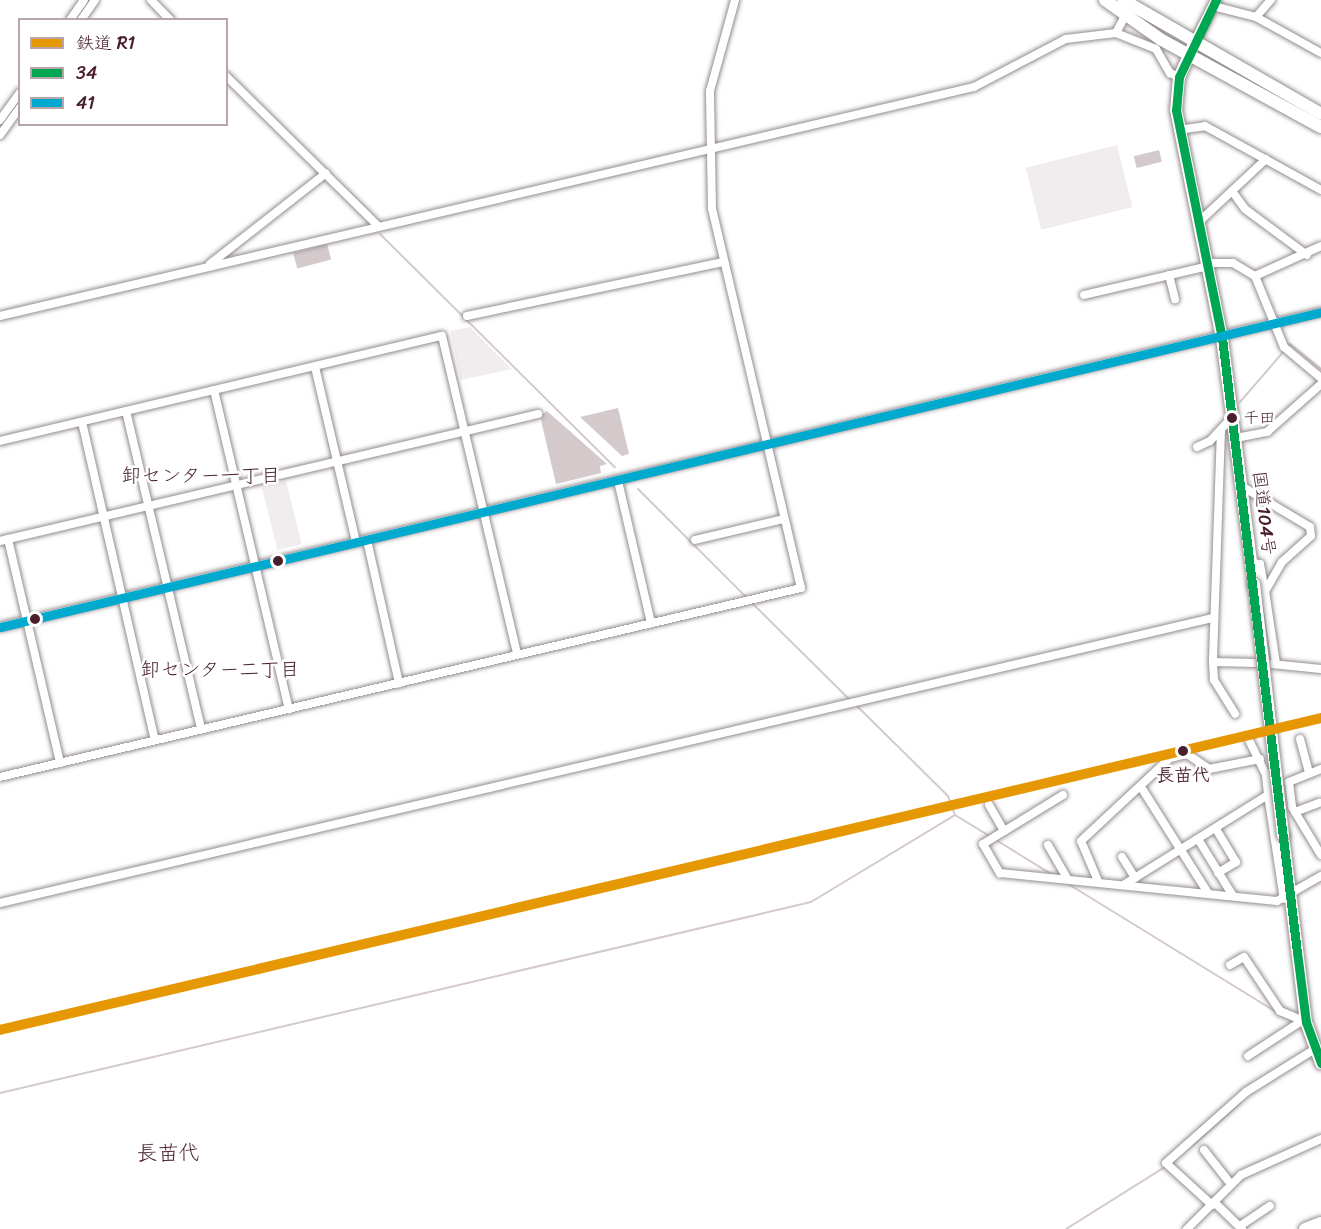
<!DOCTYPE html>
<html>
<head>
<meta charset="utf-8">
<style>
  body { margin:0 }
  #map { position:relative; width:1321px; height:1229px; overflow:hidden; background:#fff; font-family:Sriracha,"Klee One",sans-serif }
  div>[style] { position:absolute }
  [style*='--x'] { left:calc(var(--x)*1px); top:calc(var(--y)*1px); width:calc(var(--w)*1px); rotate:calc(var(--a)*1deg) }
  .green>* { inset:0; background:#f1edee; transform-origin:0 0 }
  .water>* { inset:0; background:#d4cacc; transform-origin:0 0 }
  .stream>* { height:2px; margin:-1px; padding:0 1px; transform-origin:1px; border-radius:1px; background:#d4cacc }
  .roads { filter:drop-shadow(0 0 2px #948c8e) drop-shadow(0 0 2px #948c8e) }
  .minor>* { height:8px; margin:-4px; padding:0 4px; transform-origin:4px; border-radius:4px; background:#fff }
  .major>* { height:10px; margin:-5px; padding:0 5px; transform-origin:5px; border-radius:5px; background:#fff }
  .highway>* { height:12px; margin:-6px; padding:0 6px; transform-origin:6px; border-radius:6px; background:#fff }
  .bridges { filter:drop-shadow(0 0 2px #948c8e) drop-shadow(0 0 2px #948c8e) }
  .highway-bridge>* { height:12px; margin:-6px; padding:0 6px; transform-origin:6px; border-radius:6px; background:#fff }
  .bus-1>* { height:9px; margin:-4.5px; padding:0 4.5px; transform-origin:4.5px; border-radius:4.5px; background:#00a651 }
  .bus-2>* { height:9px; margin:-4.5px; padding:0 4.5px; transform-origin:4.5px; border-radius:4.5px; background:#00a9ce }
  .rail-1>* { height:10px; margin:-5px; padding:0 5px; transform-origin:5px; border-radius:5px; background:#e69804 }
  .dots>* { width:16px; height:16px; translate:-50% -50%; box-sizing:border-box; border:3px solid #fff; border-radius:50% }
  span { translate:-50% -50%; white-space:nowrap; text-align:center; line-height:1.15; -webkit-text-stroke:5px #fff; paint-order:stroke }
  .bus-label { font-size:16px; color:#4a1f2b }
  .left { translate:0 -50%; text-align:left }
  .street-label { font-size:18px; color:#4a1f2b }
  .stop-label { font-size:18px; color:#4a1f2b; font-weight:700 }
  .neighbourhood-label { font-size:20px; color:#4a1f2b }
  .quarter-label { font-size:21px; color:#4a1f2b }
  .legend { position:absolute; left:18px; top:18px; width:210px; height:108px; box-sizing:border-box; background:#fff; border:2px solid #b7a5aa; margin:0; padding:8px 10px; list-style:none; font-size:18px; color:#4a1f2b }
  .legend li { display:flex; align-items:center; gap:12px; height:30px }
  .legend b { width:30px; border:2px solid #b7a5aa }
</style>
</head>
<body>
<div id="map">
  <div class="green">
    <i style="left:1117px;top:145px;width:64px;height:94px;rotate:76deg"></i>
    <i style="clip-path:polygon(470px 327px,512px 369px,461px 380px,450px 331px)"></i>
    <i style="left:286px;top:481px;width:65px;height:25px;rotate:76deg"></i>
  </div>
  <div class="water">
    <i style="left:1159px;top:150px;width:12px;height:26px;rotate:76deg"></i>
    <i style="left:327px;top:244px;width:16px;height:35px;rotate:75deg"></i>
    <i style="clip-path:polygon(618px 408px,629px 454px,622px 456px,580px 417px)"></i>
    <i style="clip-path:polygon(547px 411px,607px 464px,600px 466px,601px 473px,556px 484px,540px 416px)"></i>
  </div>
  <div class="stream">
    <i style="--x:380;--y:234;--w:331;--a:44.8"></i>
    <i style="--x:1240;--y:402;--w:77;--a:-49.2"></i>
    <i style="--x:1290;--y:344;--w:40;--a:39"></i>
    <i style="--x:638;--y:489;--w:154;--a:45"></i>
    <i style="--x:751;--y:602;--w:141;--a:44.7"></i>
    <i style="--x:856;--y:705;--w:129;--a:44.7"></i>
    <i style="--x:948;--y:796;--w:20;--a:70"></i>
    <i style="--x:955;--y:815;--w:42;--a:31.4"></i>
    <i style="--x:996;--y:840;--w:67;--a:31.6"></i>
    <i style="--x:1065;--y:882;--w:250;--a:31.6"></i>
    <i style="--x:0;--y:1093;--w:833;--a:-13.25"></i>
    <i style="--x:811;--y:902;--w:168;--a:-31.1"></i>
    <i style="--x:1193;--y:1145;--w:63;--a:-41.8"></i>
    <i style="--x:1066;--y:1229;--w:117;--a:-32.1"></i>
  </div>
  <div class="roads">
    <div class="minor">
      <i style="--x:151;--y:0;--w:28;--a:46"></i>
      <i style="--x:1213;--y:6;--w:44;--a:14.3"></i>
      <i style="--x:1256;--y:17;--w:74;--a:29"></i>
      <i style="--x:1256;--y:17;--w:23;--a:-49"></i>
      <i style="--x:70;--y:20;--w:24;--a:-55"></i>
      <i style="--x:81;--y:20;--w:24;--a:-55"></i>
      <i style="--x:1116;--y:33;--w:43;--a:21.8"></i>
      <i style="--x:1156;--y:49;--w:28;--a:60"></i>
      <i style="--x:1170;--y:73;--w:10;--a:24"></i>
      <i style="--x:226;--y:76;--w:214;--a:44.6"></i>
      <i style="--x:0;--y:120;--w:34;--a:-54"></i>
      <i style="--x:1178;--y:130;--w:27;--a:-8"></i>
      <i style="--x:1205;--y:126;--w:132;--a:28.9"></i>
      <i style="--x:0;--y:135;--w:34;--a:-54"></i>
      <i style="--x:1232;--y:191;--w:22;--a:54"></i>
      <i style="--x:1245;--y:209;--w:77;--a:36.6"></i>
      <i style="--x:1201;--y:220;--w:89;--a:-43.2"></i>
      <i style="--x:1208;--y:263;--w:25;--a:0"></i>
      <i style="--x:1233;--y:263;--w:26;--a:31"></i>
      <i style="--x:1255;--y:276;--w:77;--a:67.8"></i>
      <i style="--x:1284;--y:347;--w:48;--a:40"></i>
      <i style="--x:210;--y:264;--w:147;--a:-38.1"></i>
      <i style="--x:1169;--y:275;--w:25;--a:76"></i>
      <i style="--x:1255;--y:276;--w:72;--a:-24.4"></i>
      <i style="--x:1084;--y:295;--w:128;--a:-13.1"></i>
      <i style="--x:0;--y:316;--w:1001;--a:-13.23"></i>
      <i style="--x:974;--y:87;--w:104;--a:-27.6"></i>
      <i style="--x:1066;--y:39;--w:50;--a:-6.8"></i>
      <i style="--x:1116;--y:33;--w:19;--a:-62"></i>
      <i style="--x:467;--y:316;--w:263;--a:-11.9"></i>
      <i style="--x:315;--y:367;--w:180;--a:76.8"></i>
      <i style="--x:214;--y:390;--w:328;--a:76.8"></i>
      <i style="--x:126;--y:411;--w:327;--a:76.7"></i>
      <i style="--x:82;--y:422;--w:326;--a:77.1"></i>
      <i style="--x:1221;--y:430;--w:232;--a:92"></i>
      <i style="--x:1213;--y:662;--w:18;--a:87"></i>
      <i style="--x:1214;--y:680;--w:40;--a:58"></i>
      <i style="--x:1236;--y:438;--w:32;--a:-11"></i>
      <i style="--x:1267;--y:432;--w:72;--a:-41.6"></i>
      <i style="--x:0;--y:441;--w:454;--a:-13.4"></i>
      <i style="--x:442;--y:336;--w:327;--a:76.7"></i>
      <i style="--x:1197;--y:447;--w:14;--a:-25"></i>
      <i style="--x:1210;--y:441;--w:34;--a:-47"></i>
      <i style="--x:618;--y:481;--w:146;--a:76.9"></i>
      <i style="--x:1243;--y:487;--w:78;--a:30.8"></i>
      <i style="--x:1310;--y:527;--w:9;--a:84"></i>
      <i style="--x:1311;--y:536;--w:39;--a:138"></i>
      <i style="--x:1282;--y:562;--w:34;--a:120"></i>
      <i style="--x:1265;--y:591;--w:74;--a:81.4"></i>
      <i style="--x:8;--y:539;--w:230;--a:76.9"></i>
      <i style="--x:367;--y:540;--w:147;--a:77.4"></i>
      <i style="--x:695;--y:540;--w:91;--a:-13.3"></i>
      <i style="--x:0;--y:541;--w:553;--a:-13.28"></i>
      <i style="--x:1252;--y:563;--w:8;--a:7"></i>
      <i style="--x:1260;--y:564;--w:27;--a:80"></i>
      <i style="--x:0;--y:627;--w:1358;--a:-13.41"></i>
      <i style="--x:1213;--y:662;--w:42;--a:1.4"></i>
      <i style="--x:1272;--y:664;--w:49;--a:5.8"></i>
      <i style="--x:1300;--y:739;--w:35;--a:75"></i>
      <i style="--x:1249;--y:740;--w:39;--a:64"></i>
      <i style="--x:1266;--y:775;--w:20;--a:84"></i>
      <i style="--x:1321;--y:769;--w:35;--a:158"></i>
      <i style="--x:1289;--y:782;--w:25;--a:83"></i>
      <i style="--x:1292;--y:807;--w:56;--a:58.9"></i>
      <i style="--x:0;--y:777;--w:823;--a:-13.28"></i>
      <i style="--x:801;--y:588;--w:389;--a:-103.2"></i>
      <i style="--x:712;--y:209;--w:118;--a:-91"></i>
      <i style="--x:710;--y:91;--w:94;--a:-74.6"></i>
      <i style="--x:1141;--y:787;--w:125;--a:57.7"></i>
      <i style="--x:1063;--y:795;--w:94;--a:148.5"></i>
      <i style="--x:983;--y:844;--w:34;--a:60"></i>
      <i style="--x:1000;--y:873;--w:278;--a:5.8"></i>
      <i style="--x:1277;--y:901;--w:51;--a:-29.6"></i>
      <i style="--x:989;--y:805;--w:30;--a:60"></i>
      <i style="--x:1295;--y:812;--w:26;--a:-21"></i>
      <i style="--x:1216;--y:829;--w:39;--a:59"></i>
      <i style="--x:1236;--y:862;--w:21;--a:149"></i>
      <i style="--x:1198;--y:839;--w:67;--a:58.4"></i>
      <i style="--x:1048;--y:845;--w:38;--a:60"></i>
      <i style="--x:1122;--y:857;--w:25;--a:58"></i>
      <i style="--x:1098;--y:881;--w:43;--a:-113"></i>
      <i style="--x:1081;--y:841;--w:122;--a:-43"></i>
      <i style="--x:1170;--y:758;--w:17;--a:-13"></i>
      <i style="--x:1187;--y:754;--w:27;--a:34"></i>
      <i style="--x:1209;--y:769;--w:52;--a:-11.1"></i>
      <i style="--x:1125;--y:884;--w:168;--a:-31.9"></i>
      <i style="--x:1268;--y:795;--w:105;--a:81.3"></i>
      <i style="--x:0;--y:903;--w:1245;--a:-13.23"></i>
      <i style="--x:1230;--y:965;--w:16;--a:-30"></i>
      <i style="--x:1244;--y:957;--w:65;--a:56.3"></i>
      <i style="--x:1280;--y:1011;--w:28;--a:23"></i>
      <i style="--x:1248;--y:1056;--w:62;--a:-33.2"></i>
      <i style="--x:1204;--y:1150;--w:42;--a:51.8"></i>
      <i style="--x:1214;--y:1202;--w:39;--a:44"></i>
      <i style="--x:1212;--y:1205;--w:62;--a:-137.6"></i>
      <i style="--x:1166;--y:1163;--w:107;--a:-41.6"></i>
      <i style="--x:1246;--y:1092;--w:81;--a:-31.9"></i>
      <i style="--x:1240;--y:1226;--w:36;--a:-34"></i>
      <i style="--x:1187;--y:1229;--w:76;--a:-45"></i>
      <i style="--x:1241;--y:1175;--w:88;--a:-24.2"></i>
    </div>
    <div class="major">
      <i style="--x:1194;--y:44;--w:49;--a:-63.4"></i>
    </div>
    <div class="highway">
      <i style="--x:1105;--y:0;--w:67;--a:35.3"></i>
      <i style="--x:1160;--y:39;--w:183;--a:28.7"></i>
      <i style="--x:1123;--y:0;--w:228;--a:29.9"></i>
      <i style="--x:1194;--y:44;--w:36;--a:114"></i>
      <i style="--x:1179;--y:77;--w:33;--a:95"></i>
      <i style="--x:1176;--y:110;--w:233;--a:78.6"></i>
      <i style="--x:1222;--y:338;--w:248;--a:82.6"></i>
      <i style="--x:1283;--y:835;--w:188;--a:83"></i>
      <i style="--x:1306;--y:1022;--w:44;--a:69.9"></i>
      <i style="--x:1305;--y:1229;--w:17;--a:-21"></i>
    </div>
  </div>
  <div class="bridges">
    <div class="highway-bridge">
      <i style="--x:1254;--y:584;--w:253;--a:83.4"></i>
    </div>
  </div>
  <div class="bus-1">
    <i style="--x:1216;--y:0;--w:85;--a:115.7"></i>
    <i style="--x:1179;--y:77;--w:33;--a:95"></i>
    <i style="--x:1176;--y:110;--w:233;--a:78.6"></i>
    <i style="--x:1222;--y:338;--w:619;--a:83.04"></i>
    <i style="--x:1297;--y:952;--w:71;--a:82.7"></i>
    <i style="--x:1306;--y:1022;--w:44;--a:69.9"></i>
  </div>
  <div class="bus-2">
    <i style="--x:0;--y:627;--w:1358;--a:-13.41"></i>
  </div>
  <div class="rail-1">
    <i style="--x:0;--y:1030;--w:1357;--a:-13.29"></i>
  </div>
  <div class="dots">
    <i style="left:1232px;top:418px;background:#4a1f2b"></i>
    <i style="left:278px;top:561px;background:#4a1f2b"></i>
    <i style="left:35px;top:619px;background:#4a1f2b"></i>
    <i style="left:1183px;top:751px;background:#4a1f2b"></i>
  </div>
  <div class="bus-label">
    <span class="left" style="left:1243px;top:418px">千田</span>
  </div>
  <div class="street-label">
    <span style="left:1264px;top:513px;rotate:83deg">国道104号</span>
  </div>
  <div class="stop-label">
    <span style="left:1183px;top:775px">長苗代</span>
  </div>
  <div class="neighbourhood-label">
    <span style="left:201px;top:475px">卸センター一丁目</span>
    <span style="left:220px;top:669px">卸センター二丁目</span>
  </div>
  <div class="quarter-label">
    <span style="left:168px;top:1153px">長苗代</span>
  </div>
  <ul class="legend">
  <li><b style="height:8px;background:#e69804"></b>鉄道 R1</li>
  <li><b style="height:8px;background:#00a651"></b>34</li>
  <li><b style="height:8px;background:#00a9ce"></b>41</li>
  </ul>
</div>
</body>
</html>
